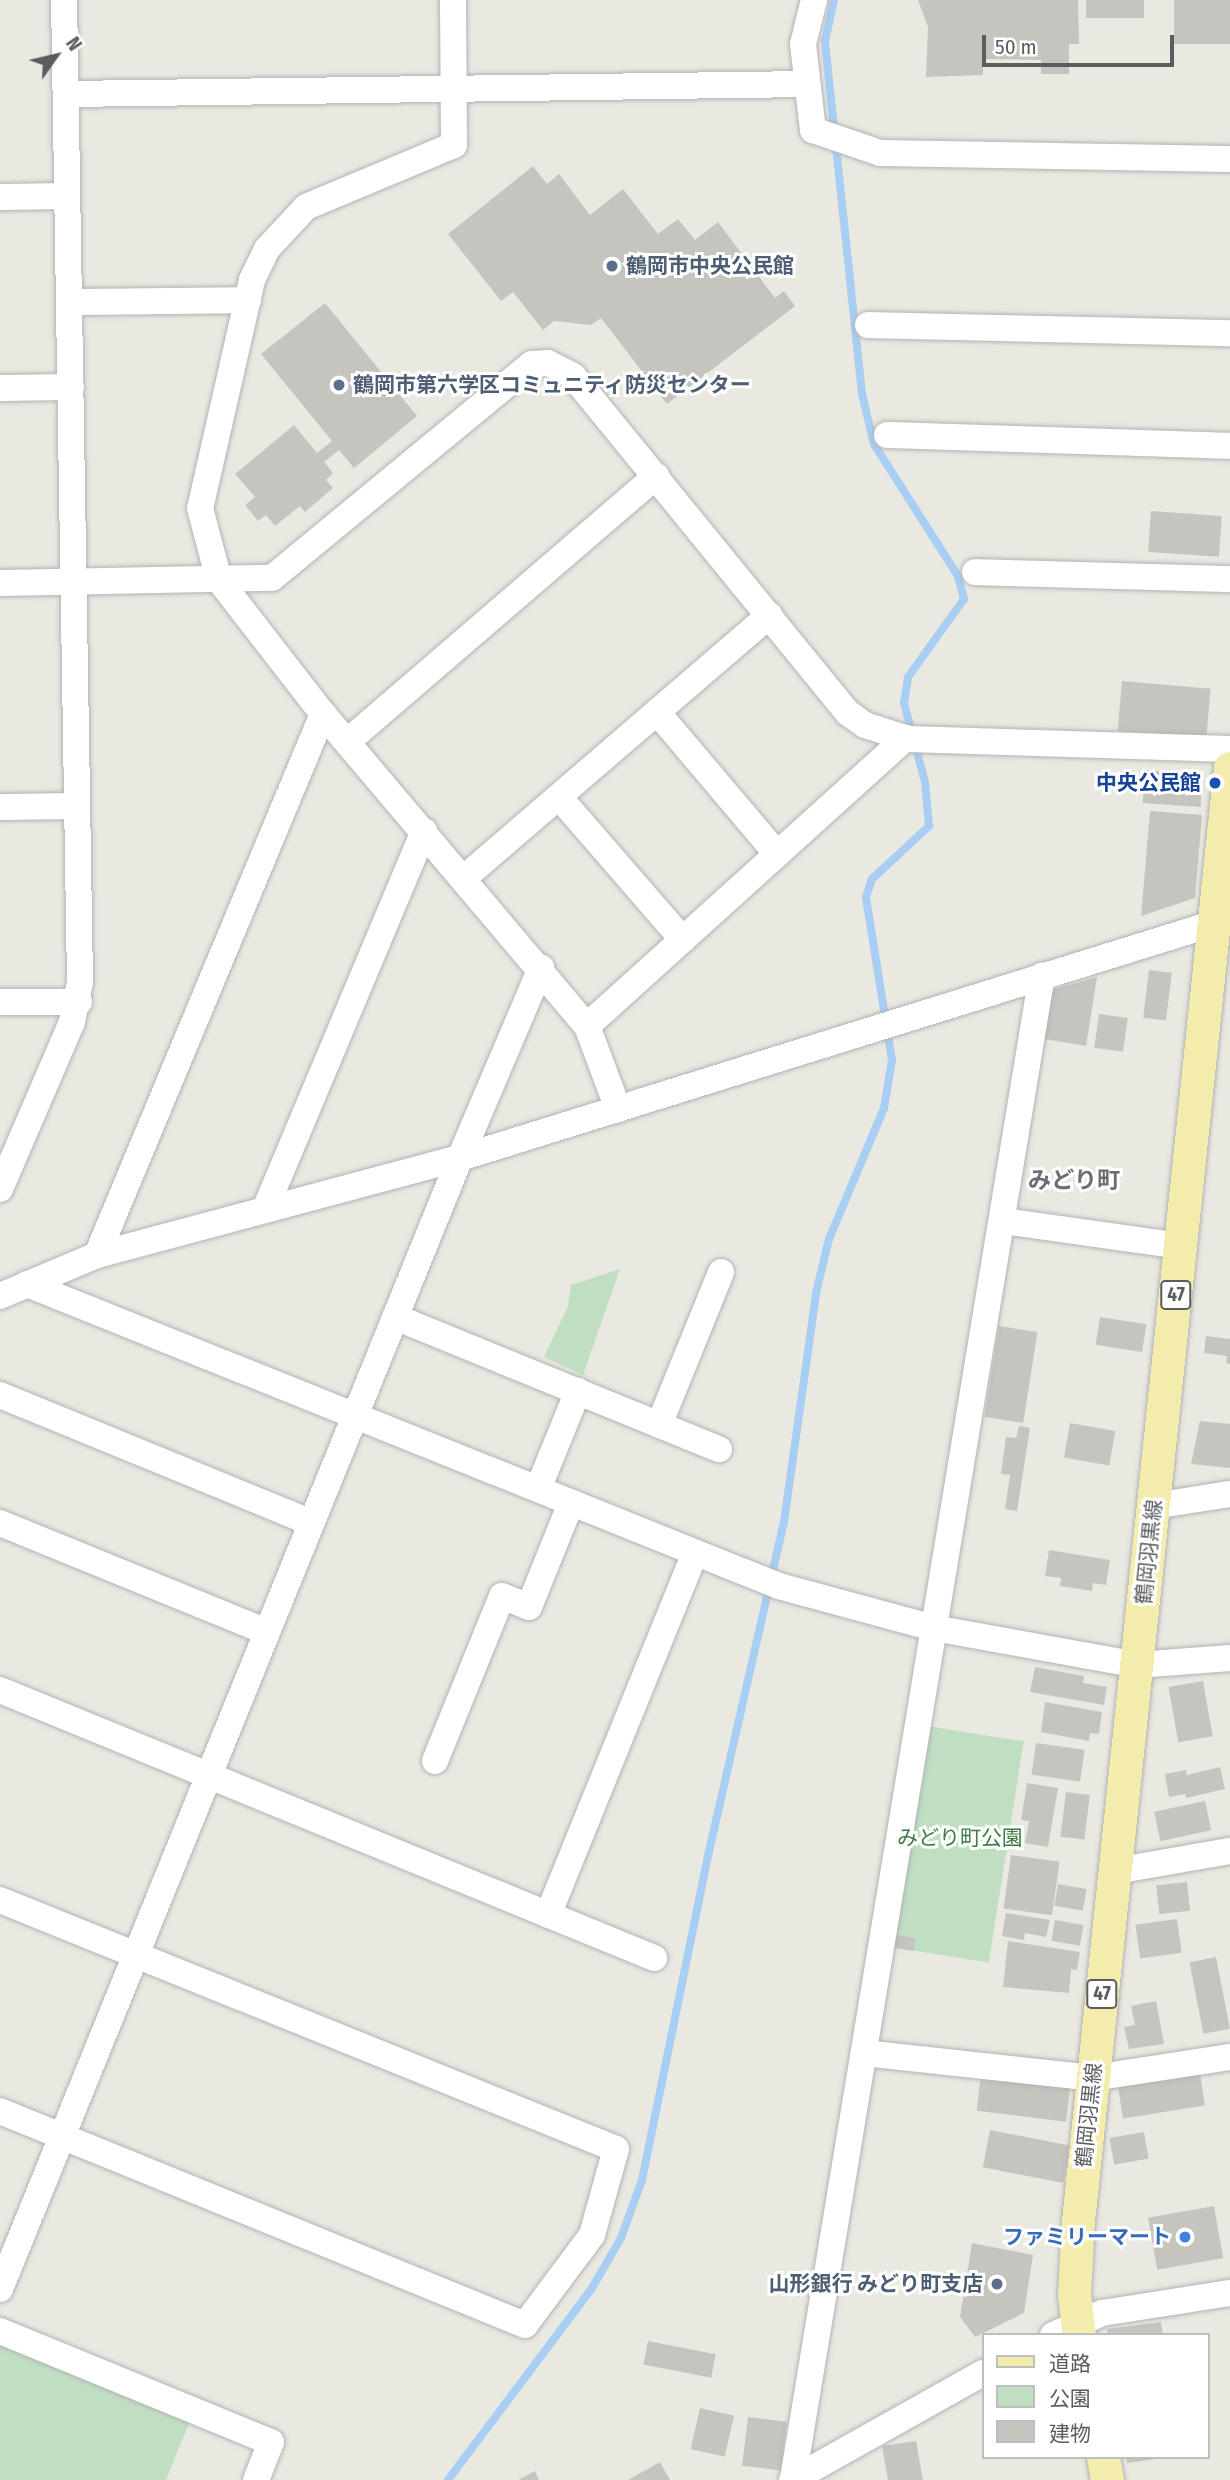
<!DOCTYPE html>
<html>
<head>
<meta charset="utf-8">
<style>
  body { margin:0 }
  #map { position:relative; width:1230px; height:2480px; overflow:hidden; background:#eae9e1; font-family:"Fira Sans Condensed","Noto Sans JP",sans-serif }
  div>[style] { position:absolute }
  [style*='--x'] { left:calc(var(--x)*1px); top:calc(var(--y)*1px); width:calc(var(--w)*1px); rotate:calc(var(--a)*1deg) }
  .green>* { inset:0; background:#c0dfc2; transform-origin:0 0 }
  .stream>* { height:8px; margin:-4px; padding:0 4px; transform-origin:4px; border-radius:4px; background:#a8cef3 }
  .building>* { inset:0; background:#c6c4be; transform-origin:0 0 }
  .roads { filter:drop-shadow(0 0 2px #b2b3b7) drop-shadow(0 0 2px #b2b3b7) }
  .minor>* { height:26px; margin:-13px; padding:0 13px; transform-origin:13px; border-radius:13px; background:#fff }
  .major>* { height:33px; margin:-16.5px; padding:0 16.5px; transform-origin:16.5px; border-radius:16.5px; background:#f4ecad }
  .dots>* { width:19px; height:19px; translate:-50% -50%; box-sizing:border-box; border:4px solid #fff; border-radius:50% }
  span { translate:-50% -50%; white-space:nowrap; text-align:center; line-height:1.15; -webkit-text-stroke:6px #fff; paint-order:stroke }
  .shield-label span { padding:2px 5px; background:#fff; border:2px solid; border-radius:5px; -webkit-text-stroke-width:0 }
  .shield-label { font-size:19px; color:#5a5c60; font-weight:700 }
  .service-label { font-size:21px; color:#4e5e75; font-weight:700 }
  .left { translate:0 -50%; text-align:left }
  .right { translate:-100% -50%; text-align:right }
  .transit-label { font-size:21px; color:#164399; font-weight:700 }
  .street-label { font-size:21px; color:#5a5c60 }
  .park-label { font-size:21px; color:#3e7b44 }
  .shop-label { font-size:21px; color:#366cbe; font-weight:700 }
  .neighbourhood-label { font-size:23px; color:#6b6e72; font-weight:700 }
  .legend { position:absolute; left:982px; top:2333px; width:228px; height:126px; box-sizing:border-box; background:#fff; border:2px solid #bdbebf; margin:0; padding:9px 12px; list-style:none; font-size:21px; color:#5a5c60 }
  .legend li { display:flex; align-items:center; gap:14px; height:35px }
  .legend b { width:35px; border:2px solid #bdbebf }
  .north { position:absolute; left:21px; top:21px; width:70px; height:70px; -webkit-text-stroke:5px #fff; paint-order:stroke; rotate:56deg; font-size:19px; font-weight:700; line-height:28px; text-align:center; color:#5a5c60 }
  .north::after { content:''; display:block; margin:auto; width:24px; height:32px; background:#5a5c60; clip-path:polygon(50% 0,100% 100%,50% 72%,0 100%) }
  .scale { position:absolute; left:982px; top:35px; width:192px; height:32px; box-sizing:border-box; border:4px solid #5a5c60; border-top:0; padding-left:9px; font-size:21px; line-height:24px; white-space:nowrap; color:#5a5c60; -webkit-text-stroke:5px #fff; paint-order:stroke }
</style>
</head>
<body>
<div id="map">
  <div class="green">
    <i style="clip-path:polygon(620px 1269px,583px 1375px,544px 1357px,568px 1306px,571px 1285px)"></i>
    <i style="left:927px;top:1726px;width:98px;height:224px;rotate:9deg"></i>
    <i style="clip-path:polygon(0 2341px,190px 2421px,166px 2480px,0 2480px)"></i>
  </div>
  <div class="stream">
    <i style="--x:448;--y:2480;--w:240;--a:-53.1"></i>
    <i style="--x:592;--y:2288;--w:58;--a:-59.9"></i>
    <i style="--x:621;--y:2238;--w:62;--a:-70.1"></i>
    <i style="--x:642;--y:2180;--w:331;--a:-78.5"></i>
    <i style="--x:708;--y:1856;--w:343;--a:-77.2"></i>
    <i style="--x:784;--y:1522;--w:231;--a:-82"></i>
    <i style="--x:816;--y:1293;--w:56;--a:-76.5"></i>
    <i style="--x:829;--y:1239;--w:142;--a:-67.2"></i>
    <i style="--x:884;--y:1108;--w:49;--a:-80.5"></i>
    <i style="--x:892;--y:1060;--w:165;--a:-99.1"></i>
    <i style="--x:866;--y:897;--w:19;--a:-72"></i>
    <i style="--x:872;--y:879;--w:78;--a:-42.9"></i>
    <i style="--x:929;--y:826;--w:44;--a:-95.2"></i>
    <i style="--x:925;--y:782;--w:82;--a:-104.9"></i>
    <i style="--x:904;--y:703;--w:26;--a:-81"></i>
    <i style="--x:908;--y:677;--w:96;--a:-54.3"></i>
    <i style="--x:964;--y:599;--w:24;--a:-105"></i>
    <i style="--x:958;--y:576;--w:156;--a:-122.5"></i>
    <i style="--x:874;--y:444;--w:51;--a:-103.5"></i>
    <i style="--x:862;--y:394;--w:355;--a:-96"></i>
    <i style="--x:825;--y:41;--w:42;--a:-77.6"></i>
  </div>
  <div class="building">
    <i style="clip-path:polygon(918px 0,1078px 0,1079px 44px,1069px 44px,1069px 74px,1041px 74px,1041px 60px,983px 59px,983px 75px,926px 77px,928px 27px)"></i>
    <i style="left:1086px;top:0;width:58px;height:18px"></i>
    <i style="left:1174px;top:0;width:56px;height:44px"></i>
    <i style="clip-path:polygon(533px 166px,547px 184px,559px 174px,590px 215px,623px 189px,658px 234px,678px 219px,695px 240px,718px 222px,775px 298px,784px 291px,795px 306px,667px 404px,601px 318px,591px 325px,554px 321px,543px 330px,513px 292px,501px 301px,448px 234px)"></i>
    <i style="clip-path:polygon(325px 303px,417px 416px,354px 468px,339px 450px,324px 462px,333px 473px,326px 480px,333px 488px,305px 512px,300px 506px,275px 526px,266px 515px,258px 521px,245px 505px,255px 497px,235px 474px,294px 425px,317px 453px,332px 441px,261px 354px)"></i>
    <i style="left:1151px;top:511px;width:71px;height:41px;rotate:4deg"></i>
    <i style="left:1122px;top:681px;width:89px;height:50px;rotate:5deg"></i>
    <i style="left:1145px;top:770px;width:58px;height:33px;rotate:4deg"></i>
    <i style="clip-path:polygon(1150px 811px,1202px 815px,1195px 898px,1141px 916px)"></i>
    <i style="left:1149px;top:970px;width:23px;height:48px;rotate:7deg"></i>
    <i style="clip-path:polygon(1097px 977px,1086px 1046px,1044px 1039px,1051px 990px)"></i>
    <i style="left:1099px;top:1014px;width:29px;height:34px;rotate:8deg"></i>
    <i style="left:1100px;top:1317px;width:47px;height:28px;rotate:9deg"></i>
    <i style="left:999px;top:1326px;width:39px;height:92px;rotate:9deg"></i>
    <i style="clip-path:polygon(1206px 1336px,1230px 1339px,1230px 1364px,1226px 1363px,1227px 1356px,1204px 1353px)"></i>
    <i style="clip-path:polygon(1200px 1421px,1230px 1424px,1230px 1468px,1191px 1464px)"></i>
    <i style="left:1070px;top:1423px;width:46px;height:35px;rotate:10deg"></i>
    <i style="clip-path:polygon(1019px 1426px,1030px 1428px,1017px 1511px,1005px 1509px,1010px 1475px,1001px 1474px,1006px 1437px,1016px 1438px)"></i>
    <i style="clip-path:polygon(1049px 1550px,1110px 1560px,1106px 1585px,1093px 1583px,1092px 1591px,1060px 1586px,1061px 1578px,1045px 1576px)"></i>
    <i style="clip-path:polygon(1035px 1667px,1084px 1676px,1083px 1683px,1107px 1687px,1104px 1705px,1030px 1692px)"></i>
    <i style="left:1203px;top:1681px;width:56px;height:35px;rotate:80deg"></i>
    <i style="clip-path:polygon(1045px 1702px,1102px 1712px,1099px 1734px,1090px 1733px,1089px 1741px,1041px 1732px)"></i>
    <i style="left:1036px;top:1743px;width:49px;height:32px;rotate:8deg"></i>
    <i style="clip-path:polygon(1220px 1767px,1225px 1789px,1186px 1798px,1185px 1794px,1169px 1797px,1165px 1774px,1186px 1770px,1187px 1775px)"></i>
    <i style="clip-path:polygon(1027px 1783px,1058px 1788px,1048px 1847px,1025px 1843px,1029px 1821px,1021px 1820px)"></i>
    <i style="left:1066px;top:1792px;width:24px;height:45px;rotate:7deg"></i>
    <i style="left:1205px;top:1801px;width:30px;height:52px;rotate:78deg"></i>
    <i style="left:1011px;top:1855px;width:49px;height:54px;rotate:8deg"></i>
    <i style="left:1187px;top:1882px;width:29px;height:31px;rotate:84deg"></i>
    <i style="left:1058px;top:1884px;width:29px;height:22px;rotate:10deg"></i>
    <i style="clip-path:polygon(1006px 1913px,1050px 1920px,1046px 1937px,1025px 1933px,1024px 1940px,1002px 1936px)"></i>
    <i style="left:1177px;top:1919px;width:34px;height:42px;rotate:82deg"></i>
    <i style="left:1055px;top:1920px;width:29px;height:21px;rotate:10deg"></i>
    <i style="left:896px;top:1935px;width:20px;height:13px;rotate:9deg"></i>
    <i style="clip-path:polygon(1008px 1941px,1080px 1952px,1077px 1970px,1071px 1969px,1069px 1993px,1003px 1987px)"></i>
    <i style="left:1216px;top:1957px;width:73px;height:27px;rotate:79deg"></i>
    <i style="clip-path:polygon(1156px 2001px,1164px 2044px,1129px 2049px,1124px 2027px,1135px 2025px,1131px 2006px)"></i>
    <i style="left:1200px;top:2074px;width:32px;height:83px;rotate:81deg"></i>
    <i style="left:981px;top:2075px;width:90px;height:36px;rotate:7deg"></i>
    <i style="left:990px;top:2130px;width:82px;height:38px;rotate:11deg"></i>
    <i style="left:1144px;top:2132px;width:27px;height:35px;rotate:80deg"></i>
    <i style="left:1214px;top:2206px;width:53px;height:67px;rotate:80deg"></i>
    <i style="clip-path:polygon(972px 2243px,1033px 2255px,1024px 2313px,975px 2337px,960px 2317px)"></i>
    <i style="clip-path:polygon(1161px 2322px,1163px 2335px,1108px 2335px,1107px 2329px)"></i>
    <i style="left:648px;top:2341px;width:69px;height:24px;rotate:11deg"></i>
    <i style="left:700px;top:2408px;width:35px;height:42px;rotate:13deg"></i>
    <i style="left:748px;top:2417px;width:39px;height:49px;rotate:7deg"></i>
    <i style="clip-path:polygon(916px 2441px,923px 2480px,888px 2480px,882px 2446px)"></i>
    <i style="clip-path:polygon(1126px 2457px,1156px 2457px,1156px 2459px,1127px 2463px)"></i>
    <i style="clip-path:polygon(660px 2462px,670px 2480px,628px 2480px)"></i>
    <i style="clip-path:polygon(535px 2471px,539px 2480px,518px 2480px)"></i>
  </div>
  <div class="roads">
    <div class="minor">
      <i style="--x:453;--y:0;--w:145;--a:89.6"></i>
      <i style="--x:454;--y:145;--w:160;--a:157.3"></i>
      <i style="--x:306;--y:207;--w:57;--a:132.9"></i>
      <i style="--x:267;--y:249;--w:34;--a:116"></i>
      <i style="--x:252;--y:280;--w:234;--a:102.8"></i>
      <i style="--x:200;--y:508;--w:74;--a:75.2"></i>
      <i style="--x:219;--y:580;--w:170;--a:52.2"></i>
      <i style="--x:323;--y:714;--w:409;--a:49.8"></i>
      <i style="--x:587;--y:1026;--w:89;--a:69.5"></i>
      <i style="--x:814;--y:0;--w:45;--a:104"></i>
      <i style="--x:803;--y:44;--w:87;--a:83.4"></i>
      <i style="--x:813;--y:130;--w:71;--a:18.9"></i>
      <i style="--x:880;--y:153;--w:350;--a:1"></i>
      <i style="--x:66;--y:94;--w:741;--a:-0.77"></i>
      <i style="--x:0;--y:197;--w:67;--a:-0.9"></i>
      <i style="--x:69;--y:302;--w:179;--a:-0.6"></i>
      <i style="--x:868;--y:325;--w:362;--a:1.3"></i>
      <i style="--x:0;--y:388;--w:71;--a:-0.8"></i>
      <i style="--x:887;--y:435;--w:343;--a:1.8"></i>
      <i style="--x:975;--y:572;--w:255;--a:1.6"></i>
      <i style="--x:0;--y:583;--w:272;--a:-1.1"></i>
      <i style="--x:272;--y:578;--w:337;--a:-39.5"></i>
      <i style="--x:532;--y:364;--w:16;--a:-4"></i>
      <i style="--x:548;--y:363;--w:28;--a:27"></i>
      <i style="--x:573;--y:376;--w:435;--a:50.8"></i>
      <i style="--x:848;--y:713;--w:21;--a:35"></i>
      <i style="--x:865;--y:725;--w:45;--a:18"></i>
      <i style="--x:908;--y:739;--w:322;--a:1.8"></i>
      <i style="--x:657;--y:712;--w:186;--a:49.8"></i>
      <i style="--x:347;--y:742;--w:408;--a:-40.7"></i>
      <i style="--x:559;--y:797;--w:189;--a:49.1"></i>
      <i style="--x:0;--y:807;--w:76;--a:-0.8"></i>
      <i style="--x:464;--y:878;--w:403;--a:-40.7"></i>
      <i style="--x:0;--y:1002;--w:79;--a:0"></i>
      <i style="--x:587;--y:1026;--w:430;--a:-42.1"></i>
      <i style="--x:0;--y:1189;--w:182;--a:-66.7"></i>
      <i style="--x:72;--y:1022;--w:41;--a:-78.7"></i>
      <i style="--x:80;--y:982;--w:982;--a:-90.93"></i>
      <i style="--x:266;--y:1207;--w:408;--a:-67.2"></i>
      <i style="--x:1003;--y:1221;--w:180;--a:8"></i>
      <i style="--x:97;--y:1255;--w:586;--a:-67.33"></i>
      <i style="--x:27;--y:1284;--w:810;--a:21.88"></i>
      <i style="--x:779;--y:1586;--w:161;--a:15.2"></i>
      <i style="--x:934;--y:1628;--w:206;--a:10.3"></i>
      <i style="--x:1137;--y:1665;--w:93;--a:-4.3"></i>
      <i style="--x:0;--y:1296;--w:105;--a:-22.9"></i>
      <i style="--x:97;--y:1255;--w:376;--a:-15"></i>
      <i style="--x:460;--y:1158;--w:804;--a:-17.29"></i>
      <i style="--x:395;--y:1317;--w:350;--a:22.2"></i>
      <i style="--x:0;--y:1395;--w:337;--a:22.3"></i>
      <i style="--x:659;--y:1425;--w:165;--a:-67.9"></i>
      <i style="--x:538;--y:1489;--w:106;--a:-67.8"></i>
      <i style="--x:1154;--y:1506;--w:77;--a:-9"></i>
      <i style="--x:0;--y:1523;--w:288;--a:22.2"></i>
      <i style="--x:0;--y:1690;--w:707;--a:22.28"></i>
      <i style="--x:435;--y:1761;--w:178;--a:-67.9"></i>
      <i style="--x:502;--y:1596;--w:29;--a:22"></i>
      <i style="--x:529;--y:1607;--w:112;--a:-68"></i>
      <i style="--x:1115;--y:1871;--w:117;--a:-9.9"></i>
      <i style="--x:0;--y:1900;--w:664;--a:22.01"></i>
      <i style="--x:616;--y:2149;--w:89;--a:105.6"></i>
      <i style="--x:592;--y:2235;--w:112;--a:126.7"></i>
      <i style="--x:525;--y:2325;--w:567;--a:-157.82"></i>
      <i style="--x:548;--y:1915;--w:391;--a:-67.9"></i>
      <i style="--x:864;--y:2053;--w:230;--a:6.2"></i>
      <i style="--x:1093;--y:2078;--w:139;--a:-8.7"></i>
      <i style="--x:0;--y:2289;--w:1221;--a:-67.87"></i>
      <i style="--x:460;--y:1158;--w:207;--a:-66.9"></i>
      <i style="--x:0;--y:2331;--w:293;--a:22.3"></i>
      <i style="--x:271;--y:2442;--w:41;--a:111.5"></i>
      <i style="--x:1053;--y:2335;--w:54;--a:-24.2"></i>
      <i style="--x:1102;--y:2313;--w:130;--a:-8.9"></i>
      <i style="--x:793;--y:2479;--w:1524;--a:-80.6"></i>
      <i style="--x:792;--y:2480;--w:219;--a:-29.3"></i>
    </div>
    <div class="major">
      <i style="--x:1079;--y:2335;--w:41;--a:-97"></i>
      <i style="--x:1074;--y:2294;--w:73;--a:-86.9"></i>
      <i style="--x:1078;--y:2221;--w:1461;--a:-84.03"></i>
      <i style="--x:1103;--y:2457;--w:23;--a:80"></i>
    </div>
  </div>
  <div class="dots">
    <i style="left:612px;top:266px;background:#5c6f8a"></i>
    <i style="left:339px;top:385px;background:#5c6f8a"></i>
    <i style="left:1215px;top:783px;background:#1a4fb4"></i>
    <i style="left:1185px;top:2237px;background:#3f7fe0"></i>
    <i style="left:997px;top:2284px;background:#5c6f8a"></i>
  </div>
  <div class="shield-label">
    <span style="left:1176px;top:1295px">47</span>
    <span style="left:1102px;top:1994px">47</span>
  </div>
  <div class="service-label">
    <span class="left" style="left:626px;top:266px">鶴岡市中央公民館</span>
    <span class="left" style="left:353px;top:385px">鶴岡市第六学区コミュニティ防災センター</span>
    <span class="right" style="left:983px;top:2284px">山形銀行 みどり町支店</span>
  </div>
  <div class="transit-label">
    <span class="right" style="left:1201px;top:783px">中央公民館</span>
  </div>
  <div class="street-label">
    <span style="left:1149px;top:1552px;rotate:-84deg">鶴岡羽黒線</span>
    <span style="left:1089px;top:2115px;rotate:-84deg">鶴岡羽黒線</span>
  </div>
  <div class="park-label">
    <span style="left:960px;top:1838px">みどり町公園</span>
  </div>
  <div class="shop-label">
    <span class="right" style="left:1171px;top:2237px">ファミリーマート</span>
  </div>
  <div class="neighbourhood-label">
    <span style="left:1074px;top:1180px">みどり町</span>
  </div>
  <ul class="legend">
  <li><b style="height:9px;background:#f4ecad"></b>道路</li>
  <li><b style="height:19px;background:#c0dfc2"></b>公園</li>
  <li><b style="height:19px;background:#c6c4be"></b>建物</li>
  </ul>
  <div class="north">N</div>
  <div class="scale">50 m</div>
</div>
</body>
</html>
